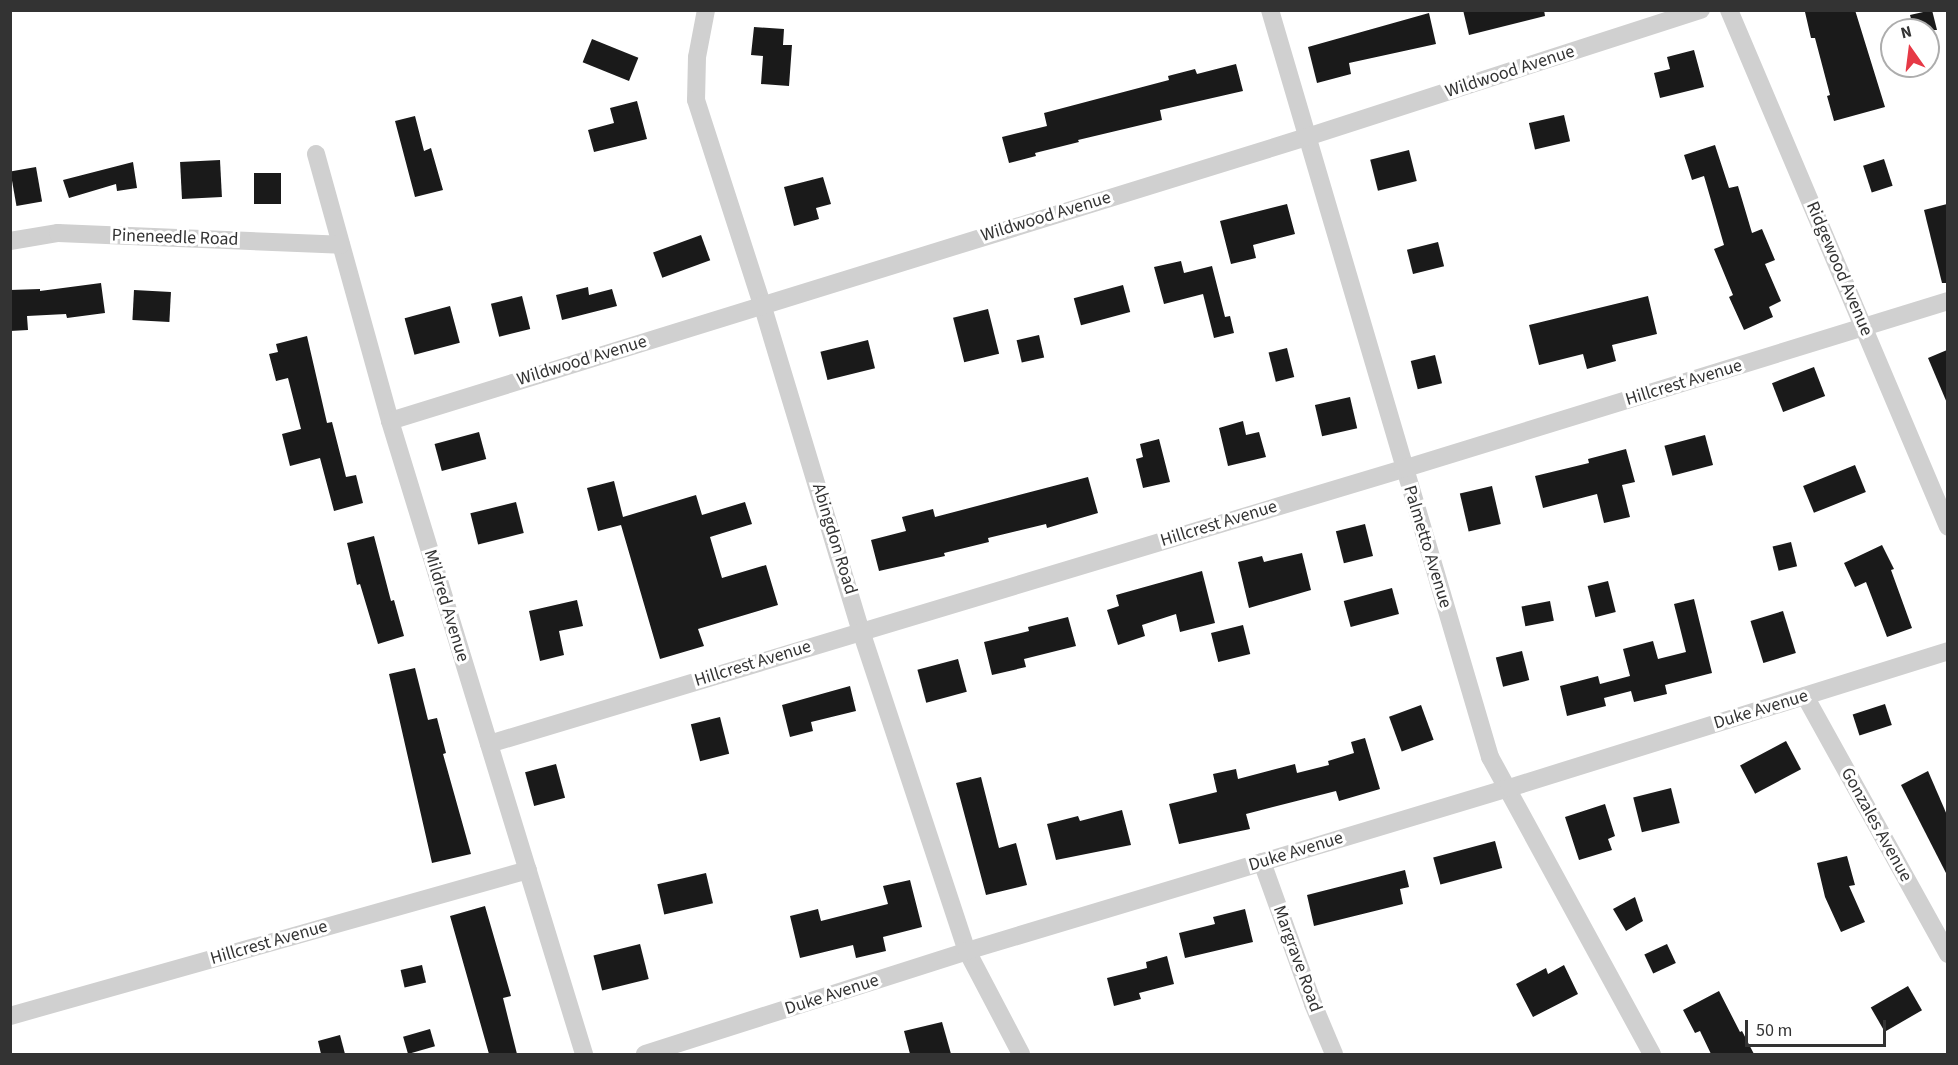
<!DOCTYPE html>
<html>
<head>
<meta charset="utf-8">
<style>
  body { margin:0 }
  #map { position:relative; width:1958px; height:1065px; overflow:hidden; background:#fff; font-family:"Source Sans 3",sans-serif }
  div>[style] { position:absolute }
  [style*='--x'] { left:calc(var(--x)*1px); top:calc(var(--y)*1px); width:calc(var(--w)*1px); rotate:calc(var(--a)*1deg) }
  .building>* { inset:0; background:#1a1a1a; transform-origin:0 0 }
  .minor>* { height:18px; margin:-9px; padding:0 9px; transform-origin:9px; border-radius:9px; background:#d0d0d0 }
  span { translate:-50% -50%; white-space:nowrap; text-align:center; line-height:1.15; -webkit-text-stroke:6px #fff; paint-order:stroke }
  .street-label { font-size:18px; color:#333 }
  .frame { position:absolute; inset:0; border:12px solid #333; pointer-events:none }
  .north { position:absolute; left:1880px; top:18px; width:60px; height:60px; box-sizing:border-box; background:#fff; border:2px solid #adadad; border-radius:50%; rotate:346deg; font-size:16px; font-weight:700; line-height:24px; text-align:center; color:#333 }
  .north::after { content:''; display:block; margin:auto; width:21px; height:27px; background:#e63946; clip-path:polygon(50% 0,100% 100%,50% 72%,0 100%) }
  .scale { position:absolute; left:1745px; top:1020px; width:141px; height:27px; box-sizing:border-box; border:3px solid #333; border-top:0; padding-left:8px; font-size:18px; line-height:21px; white-space:nowrap; color:#333; -webkit-text-stroke:4px #fff; paint-order:stroke }
</style>
</head>
<body>
<div id="map">
  <div class="building">
    <i style="clip-path:polygon(1463px 10px,1544px 10px,1545px 16px,1469px 35px)"></i>
    <i style="clip-path:polygon(1812px 10px,1855px 10px,1885px 107px,1834px 121px,1827px 96px,1830px 95px,1815px 38px,1811px 38px,1805px 12px)"></i>
    <i style="clip-path:polygon(1932px 10px,1937px 30px,1914px 30px,1910px 15px)"></i>
    <i style="clip-path:polygon(1429px 13px,1436px 44px,1349px 63px,1351px 74px,1317px 83px,1308px 47px)"></i>
    <i style="clip-path:polygon(754px 27px,784px 29px,783px 45px,792px 45px,789px 86px,761px 84px,763px 56px,751px 55px)"></i>
    <i style="left:592px;top:39px;width:50px;height:25px;rotate:22deg"></i>
    <i style="clip-path:polygon(1694px 50px,1704px 87px,1660px 98px,1654px 73px,1670px 69px,1667px 57px)"></i>
    <i style="clip-path:polygon(1236px 64px,1243px 91px,1160px 110px,1162px 120px,1078px 140px,1079px 142px,1035px 153px,1036px 156px,1009px 163px,1002px 137px,1047px 126px,1044px 113px,1169px 80px,1168px 76px,1195px 69px,1197px 74px)"></i>
    <i style="clip-path:polygon(637px 101px,647px 139px,594px 152px,588px 130px,614px 123px,610px 108px)"></i>
    <i style="left:1564px;top:115px;width:27px;height:36px;rotate:77deg"></i>
    <i style="clip-path:polygon(415px 116px,424px 151px,431px 148px,443px 190px,415px 197px,395px 121px)"></i>
    <i style="clip-path:polygon(1715px 145px,1729px 188px,1738px 186px,1752px 233px,1762px 229px,1775px 260px,1765px 264px,1781px 301px,1769px 307px,1773px 317px,1744px 330px,1729px 297px,1733px 295px,1714px 249px,1724px 245px,1704px 176px,1692px 180px,1684px 155px)"></i>
    <i style="left:1409px;top:150px;width:32px;height:40px;rotate:76deg"></i>
    <i style="left:1884px;top:159px;width:28px;height:22px;rotate:72deg"></i>
    <i style="left:220px;top:160px;width:37px;height:40px;rotate:87deg"></i>
    <i style="clip-path:polygon(133px 162px,137px 188px,117px 191px,116px 184px,69px 198px,63px 180px)"></i>
    <i style="left:36px;top:167px;width:35px;height:26px;rotate:80deg"></i>
    <i style="left:254px;top:173px;width:27px;height:31px"></i>
    <i style="clip-path:polygon(823px 177px,831px 204px,816px 208px,819px 219px,794px 226px,784px 187px)"></i>
    <i style="clip-path:polygon(1287px 204px,1295px 234px,1253px 245px,1256px 258px,1231px 264px,1220px 221px)"></i>
    <i style="clip-path:polygon(1947px 204px,1947px 283px,1942px 283px,1924px 210px)"></i>
    <i style="left:701px;top:235px;width:27px;height:51px;rotate:70deg"></i>
    <i style="left:1438px;top:242px;width:25px;height:32px;rotate:76deg"></i>
    <i style="clip-path:polygon(1181px 261px,1184px 273px,1212px 266px,1225px 317px,1230px 316px,1234px 333px,1214px 338px,1203px 294px,1164px 304px,1154px 267px)"></i>
    <i style="clip-path:polygon(101px 283px,105px 313px,67px 318px,66px 314px,27px 316px,28px 330px,10px 331px,10px 290px,40px 289px,40px 291px)"></i>
    <i style="left:1123px;top:285px;width:28px;height:51px;rotate:75deg"></i>
    <i style="clip-path:polygon(588px 287px,589px 295px,612px 289px,617px 306px,562px 320px,556px 295px)"></i>
    <i style="left:134px;top:290px;width:37px;height:30px;rotate:3deg"></i>
    <i style="left:522px;top:296px;width:34px;height:32px;rotate:76deg"></i>
    <i style="clip-path:polygon(1648px 296px,1657px 334px,1612px 345px,1616px 361px,1587px 369px,1583px 354px,1539px 365px,1529px 325px)"></i>
    <i style="left:450px;top:306px;width:38px;height:47px;rotate:75deg"></i>
    <i style="left:988px;top:309px;width:46px;height:36px;rotate:76deg"></i>
    <i style="left:1039px;top:335px;width:23px;height:23px;rotate:77deg"></i>
    <i style="clip-path:polygon(307px 336px,327px 423px,332px 422px,346px 477px,356px 475px,363px 503px,334px 511px,320px 458px,290px 466px,282px 434px,301px 429px,288px 378px,276px 381px,269px 354px,278px 352px,276px 344px)"></i>
    <i style="left:868px;top:340px;width:29px;height:49px;rotate:76deg"></i>
    <i style="left:1287px;top:348px;width:30px;height:19px;rotate:76deg"></i>
    <i style="clip-path:polygon(1947px 350px,1947px 403px,1928px 358px)"></i>
    <i style="left:1435px;top:355px;width:29px;height:25px;rotate:76deg"></i>
    <i style="left:1814px;top:367px;width:31px;height:45px;rotate:69deg"></i>
    <i style="left:1350px;top:397px;width:32px;height:36px;rotate:77deg"></i>
    <i style="clip-path:polygon(1243px 421px,1246px 435px,1259px 432px,1266px 457px,1228px 466px,1219px 428px)"></i>
    <i style="left:479px;top:432px;width:28px;height:46px;rotate:75deg"></i>
    <i style="left:1705px;top:435px;width:31px;height:42px;rotate:75deg"></i>
    <i style="clip-path:polygon(1159px 439px,1170px 482px,1143px 488px,1136px 459px,1143px 457px,1140px 444px)"></i>
    <i style="clip-path:polygon(1626px 449px,1635px 482px,1622px 485px,1630px 517px,1604px 523px,1597px 494px,1543px 508px,1535px 476px,1589px 463px,1588px 459px)"></i>
    <i style="left:1855px;top:465px;width:29px;height:56px;rotate:68deg"></i>
    <i style="clip-path:polygon(1088px 477px,1098px 513px,1047px 528px,1046px 524px,988px 538px,989px 542px,944px 553px,945px 556px,879px 571px,871px 540px,906px 531px,902px 517px,933px 509px,935px 517px)"></i>
    <i style="clip-path:polygon(614px 481px,623px 517px,696px 495px,702px 515px,745px 502px,752px 524px,710px 537px,722px 578px,766px 565px,778px 605px,698px 629px,704px 646px,660px 659px,621px 525px,598px 531px,587px 488px)"></i>
    <i style="left:1492px;top:486px;width:39px;height:33px;rotate:77deg"></i>
    <i style="left:516px;top:502px;width:32px;height:47px;rotate:76deg"></i>
    <i style="left:1365px;top:524px;width:33px;height:30px;rotate:76deg"></i>
    <i style="clip-path:polygon(374px 536px,391px 601px,394px 600px,404px 636px,378px 644px,360px 584px,357px 585px,347px 543px)"></i>
    <i style="left:1791px;top:542px;width:25px;height:19px;rotate:76deg"></i>
    <i style="clip-path:polygon(1882px 545px,1894px 569px,1891px 570px,1912px 628px,1887px 637px,1866px 582px,1855px 587px,1844px 563px)"></i>
    <i style="clip-path:polygon(1302px 553px,1311px 590px,1249px 608px,1238px 562px,1262px 556px,1264px 562px)"></i>
    <i style="clip-path:polygon(1202px 571px,1215px 623px,1180px 632px,1176px 614px,1142px 625px,1145px 636px,1118px 645px,1107px 610px,1119px 606px,1116px 595px)"></i>
    <i style="left:1608px;top:581px;width:32px;height:21px;rotate:76deg"></i>
    <i style="left:1392px;top:588px;width:27px;height:50px;rotate:75deg"></i>
    <i style="clip-path:polygon(1694px 599px,1712px 673px,1665px 685px,1667px 694px,1634px 702px,1631px 691px,1604px 698px,1606px 706px,1567px 716px,1560px 686px,1598px 676px,1600px 684px,1630px 676px,1623px 649px,1653px 641px,1658px 659px,1686px 652px,1674px 604px)"></i>
    <i style="clip-path:polygon(577px 600px,583px 626px,559px 631px,564px 655px,540px 661px,529px 611px)"></i>
    <i style="left:1550px;top:601px;width:20px;height:29px;rotate:79deg"></i>
    <i style="left:1783px;top:611px;width:44px;height:34px;rotate:73deg"></i>
    <i style="clip-path:polygon(1068px 617px,1076px 646px,1024px 659px,1026px 667px,992px 675px,984px 642px,1029px 631px,1028px 627px)"></i>
    <i style="left:1243px;top:625px;width:30px;height:33px;rotate:76deg"></i>
    <i style="left:1522px;top:651px;width:30px;height:27px;rotate:76deg"></i>
    <i style="left:958px;top:659px;width:34px;height:42px;rotate:75deg"></i>
    <i style="clip-path:polygon(415px 668px,428px 720px,437px 718px,446px 753px,443px 754px,471px 854px,432px 863px,389px 674px)"></i>
    <i style="clip-path:polygon(850px 686px,856px 711px,811px 722px,813px 731px,790px 737px,782px 705px)"></i>
    <i style="left:1885px;top:704px;width:22px;height:34px;rotate:72deg"></i>
    <i style="left:1421px;top:705px;width:37px;height:34px;rotate:70deg"></i>
    <i style="left:720px;top:717px;width:38px;height:30px;rotate:76deg"></i>
    <i style="clip-path:polygon(1365px 738px,1380px 789px,1339px 801px,1336px 791px,1246px 814px,1250px 829px,1179px 844px,1169px 804px,1217px 792px,1213px 774px,1236px 769px,1238px 779px,1295px 764px,1297px 773px,1329px 765px,1328px 761px,1354px 753px,1351px 742px)"></i>
    <i style="left:1786px;top:741px;width:32px;height:52px;rotate:62deg"></i>
    <i style="left:556px;top:764px;width:35px;height:32px;rotate:75deg"></i>
    <i style="clip-path:polygon(1928px 771px,1947px 815px,1947px 875px,1901px 785px)"></i>
    <i style="clip-path:polygon(981px 777px,999px 848px,1016px 843px,1027px 885px,986px 895px,956px 783px)"></i>
    <i style="left:1671px;top:788px;width:36px;height:39px;rotate:76deg"></i>
    <i style="clip-path:polygon(1605px 804px,1615px 836px,1608px 839px,1612px 850px,1579px 860px,1565px 817px)"></i>
    <i style="clip-path:polygon(1122px 810px,1131px 845px,1056px 860px,1047px 824px,1078px 816px,1080px 821px)"></i>
    <i style="left:1495px;top:841px;width:28px;height:64px;rotate:75deg"></i>
    <i style="clip-path:polygon(1847px 856px,1855px 885px,1849px 886px,1865px 922px,1841px 932px,1825px 897px,1817px 863px)"></i>
    <i style="clip-path:polygon(1405px 870px,1409px 887px,1400px 889px,1403px 904px,1314px 926px,1307px 895px)"></i>
    <i style="left:706px;top:873px;width:31px;height:50px;rotate:77deg"></i>
    <i style="clip-path:polygon(910px 880px,922px 927px,883px 937px,886px 951px,856px 958px,853px 945px,800px 958px,790px 916px,818px 909px,821px 921px,888px 904px,883px 886px)"></i>
    <i style="clip-path:polygon(1635px 897px,1643px 921px,1626px 931px,1613px 909px)"></i>
    <i style="clip-path:polygon(485px 906px,511px 996px,503px 998px,517px 1054px,489px 1054px,450px 916px)"></i>
    <i style="clip-path:polygon(1245px 909px,1253px 942px,1185px 958px,1179px 933px,1215px 924px,1213px 917px)"></i>
    <i style="left:640px;top:944px;width:36px;height:48px;rotate:76deg"></i>
    <i style="left:1667px;top:944px;width:21px;height:25px;rotate:65deg"></i>
    <i style="clip-path:polygon(1167px 956px,1174px 984px,1139px 993px,1141px 999px,1114px 1006px,1107px 978px,1147px 968px,1146px 962px)"></i>
    <i style="left:422px;top:965px;width:18px;height:22px;rotate:77deg"></i>
    <i style="clip-path:polygon(1564px 965px,1578px 994px,1533px 1017px,1516px 984px,1546px 968px,1548px 974px)"></i>
    <i style="left:1908px;top:986px;width:28px;height:43px;rotate:60deg"></i>
    <i style="clip-path:polygon(1719px 991px,1740px 1032px,1742px 1031px,1754px 1054px,1711px 1054px,1700px 1031px,1695px 1033px,1683px 1010px)"></i>
    <i style="clip-path:polygon(942px 1022px,951px 1054px,910px 1054px,904px 1031px)"></i>
    <i style="left:430px;top:1029px;width:18px;height:28px;rotate:74deg"></i>
    <i style="clip-path:polygon(340px 1035px,345px 1054px,321px 1054px,318px 1041px)"></i>
  </div>
  <div class="minor">
    <i style="--x:706;--y:10;--w:48;--a:100.8"></i>
    <i style="--x:697;--y:57;--w:43;--a:91.3"></i>
    <i style="--x:696;--y:100;--w:214;--a:72.1"></i>
    <i style="--x:762;--y:304;--w:342;--a:73.2"></i>
    <i style="--x:861;--y:631;--w:337;--a:71.7"></i>
    <i style="--x:967;--y:951;--w:116;--a:62.3"></i>
    <i style="--x:1270;--y:10;--w:779;--a:73.59"></i>
    <i style="--x:1490;--y:757;--w:338;--a:61.4"></i>
    <i style="--x:1729;--y:10;--w:561;--a:67.04"></i>
    <i style="--x:316;--y:154;--w:277;--a:74.5"></i>
    <i style="--x:390;--y:421;--w:662;--a:72.96"></i>
    <i style="--x:10;--y:241;--w:49;--a:-9.5"></i>
    <i style="--x:58;--y:233;--w:283;--a:2.4"></i>
    <i style="--x:390;--y:421;--w:960;--a:-17.21"></i>
    <i style="--x:1307;--y:137;--w:414;--a:-17.9"></i>
    <i style="--x:1805;--y:696;--w:295;--a:61"></i>
    <i style="--x:489;--y:744;--w:954;--a:-16.75"></i>
    <i style="--x:1403;--y:469;--w:570;--a:-17.13"></i>
    <i style="--x:1262;--y:862;--w:151;--a:70.2"></i>
    <i style="--x:1313;--y:1004;--w:54;--a:67.2"></i>
    <i style="--x:10;--y:1016;--w:538;--a:-15.74"></i>
    <i style="--x:645;--y:1054;--w:338;--a:-17.7"></i>
    <i style="--x:967;--y:951;--w:566;--a:-16.74"></i>
    <i style="--x:1509;--y:788;--w:460;--a:-17.3"></i>
  </div>
  <div class="street-label">
    <span style="left:1510px;top:72px;rotate:-18deg">Wildwood Avenue</span>
    <span style="left:1046px;top:217px;rotate:-17deg">Wildwood Avenue</span>
    <span style="left:175px;top:238px;rotate:2deg">Pineneedle Road</span>
    <span style="left:1839px;top:269px;rotate:67deg">Ridgewood Avenue</span>
    <span style="left:582px;top:361px;rotate:-17deg">Wildwood Avenue</span>
    <span style="left:1684px;top:383px;rotate:-17deg">Hillcrest Avenue</span>
    <span style="left:1219px;top:524px;rotate:-17deg">Hillcrest Avenue</span>
    <span style="left:834px;top:539px;rotate:73deg">Abingdon Road</span>
    <span style="left:1427px;top:547px;rotate:73deg">Palmetto Avenue</span>
    <span style="left:446px;top:606px;rotate:73deg">Mildred Avenue</span>
    <span style="left:753px;top:664px;rotate:-17deg">Hillcrest Avenue</span>
    <span style="left:1761px;top:710px;rotate:-17deg">Duke Avenue</span>
    <span style="left:1876px;top:825px;rotate:61deg">Gonzales Avenue</span>
    <span style="left:1296px;top:852px;rotate:-17deg">Duke Avenue</span>
    <span style="left:269px;top:943px;rotate:-16deg">Hillcrest Avenue</span>
    <span style="left:1297px;top:959px;rotate:70deg">Margrave Road</span>
    <span style="left:832px;top:995px;rotate:-18deg">Duke Avenue</span>
  </div>
  <div class="frame"></div>
  <div class="north">N</div>
  <div class="scale">50 m</div>
</div>
</body>
</html>
